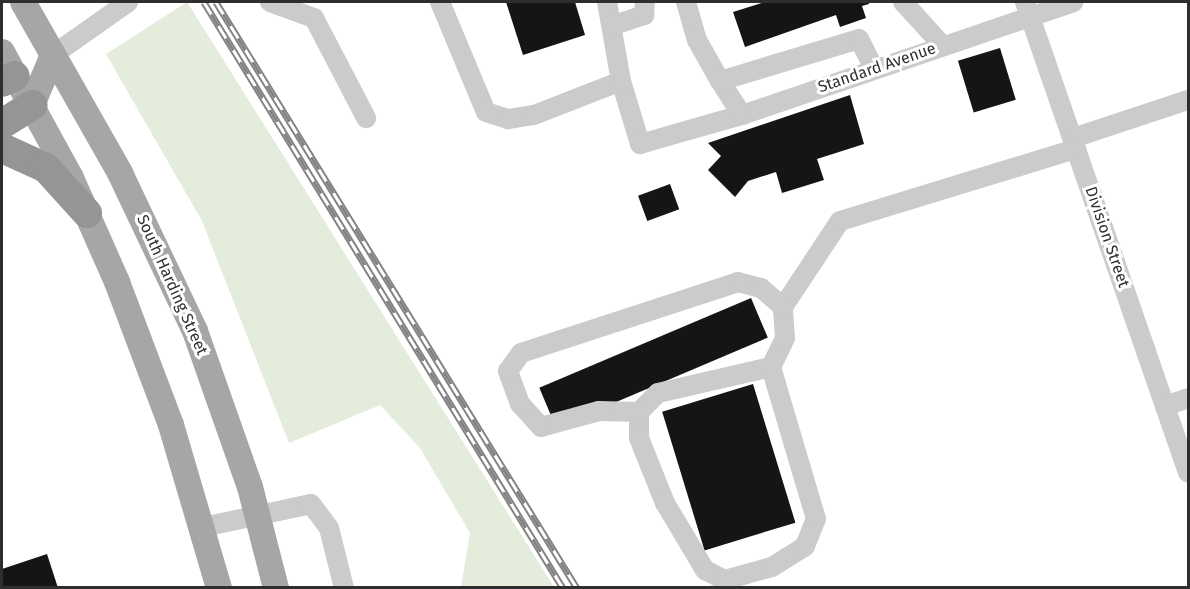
<!DOCTYPE html>
<html>
<head>
<meta charset="utf-8">
<style>
  body { margin:0 }
  #map { position:relative; width:1190px; height:589px; overflow:hidden; background:#fff; font-family:"Fira Sans",sans-serif }
  div>[style] { position:absolute }
  [style*='--x'] { left:calc(var(--x)*1px); top:calc(var(--y)*1px); width:calc(var(--w)*1px); rotate:calc(var(--a)*1deg) }
  .green>* { inset:0; background:#e4ecdb }
  .building>* { inset:0; background:#151515; transform-origin:0 0 }
  .minor>* { height:20px; margin:-10px; padding:0 10px; transform-origin:10px; border-radius:10px; background:#cbcbcb }
  .major>* { height:26px; margin:-13px; padding:0 13px; transform-origin:13px; border-radius:13px; background:#a6a6a6 }
  .highway>* { height:30px; margin:-15px; padding:0 15px; transform-origin:15px; border-radius:15px; background:#959595 }
  .rail>* { height:7px; margin-top:-3.5px; transform-origin:0; background:repeating-linear-gradient(90deg,#fff 0 14px,#838383 0 28px); box-sizing:border-box; border-block:2px solid #838383 }
  span { translate:-50% -50%; white-space:nowrap; text-align:center; line-height:1.15; -webkit-text-stroke:6px #fff; paint-order:stroke }
  .street-label { font-size:16px; color:#2e2e2e }
  .frame { position:absolute; inset:0; border:3px solid #2e2e2e; pointer-events:none }
</style>
</head>
<body>
<div id="map">
  <div class="green">
    <i style="clip-path:polygon(187px 2px,554px 587px,461px 587px,470px 533px,420px 448px,380px 405px,289px 443px,202px 221px,106px 54px)"></i>
  </div>
  <div class="building">
    <i style="clip-path:polygon(506px 2px,575px 2px,585px 35px,523px 55px)"></i>
    <i style="clip-path:polygon(765px 2px,869px 2px,869px 4px,862px 6px,866px 18px,840px 27px,836px 15px,745px 47px,733px 12px)"></i>
    <i style="left:1000px;top:48px;width:54px;height:44px;rotate:73deg"></i>
    <i style="clip-path:polygon(850px 95px,864px 144px,817px 159px,824px 180px,782px 193px,776px 172px,748px 181px,735px 197px,708px 170px,721px 156px,708px 143px)"></i>
    <i style="left:670px;top:184px;width:27px;height:34px;rotate:70deg"></i>
    <i style="left:751px;top:298px;width:43px;height:230px;rotate:67deg"></i>
    <i style="left:753px;top:384px;width:145px;height:95px;rotate:73deg"></i>
    <i style="clip-path:polygon(47px 554px,58px 588px,2px 588px,2px 569px)"></i>
  </div>
  <div class="minor">
    <i style="--x:270;--y:2;--w:47;--a:20"></i>
    <i style="--x:314;--y:18;--w:113;--a:62.5"></i>
    <i style="--x:440;--y:2;--w:119;--a:67.3"></i>
    <i style="--x:486;--y:112;--w:23;--a:18"></i>
    <i style="--x:508;--y:119;--w:26;--a:-9"></i>
    <i style="--x:534;--y:115;--w:93;--a:-21.3"></i>
    <i style="--x:621;--y:81;--w:66;--a:73.2"></i>
    <i style="--x:640;--y:144;--w:106;--a:-15.9"></i>
    <i style="--x:742;--y:115;--w:350;--a:-18.8"></i>
    <i style="--x:607;--y:2;--w:80;--a:80"></i>
    <i style="--x:686;--y:2;--w:40;--a:74"></i>
    <i style="--x:697;--y:40;--w:47;--a:60.7"></i>
    <i style="--x:903;--y:2;--w:59;--a:47.7"></i>
    <i style="--x:1025;--y:2;--w:498;--a:70.9"></i>
    <i style="--x:614;--y:25;--w:32;--a:-18"></i>
    <i style="--x:644;--y:15;--w:13;--a:-86"></i>
    <i style="--x:53;--y:55;--w:92;--a:-35.2"></i>
    <i style="--x:742;--y:115;--w:40;--a:-122.9"></i>
    <i style="--x:720;--y:81;--w:145;--a:-16.8"></i>
    <i style="--x:859;--y:39;--w:34;--a:63"></i>
    <i style="--x:1073;--y:138;--w:121;--a:-18.3"></i>
    <i style="--x:771;--y:367;--w:116;--a:167"></i>
    <i style="--x:658;--y:393;--w:27;--a:135"></i>
    <i style="--x:639;--y:412;--w:26;--a:90"></i>
    <i style="--x:639;--y:438;--w:70;--a:68.2"></i>
    <i style="--x:665;--y:503;--w:78;--a:59.2"></i>
    <i style="--x:705;--y:570;--w:22;--a:27"></i>
    <i style="--x:725;--y:580;--w:49;--a:-15.5"></i>
    <i style="--x:772;--y:567;--w:39;--a:-32"></i>
    <i style="--x:805;--y:546;--w:29;--a:-68"></i>
    <i style="--x:816;--y:519;--w:159;--a:-106.5"></i>
    <i style="--x:771;--y:367;--w:32;--a:-64"></i>
    <i style="--x:785;--y:338;--w:31;--a:-94"></i>
    <i style="--x:783;--y:307;--w:103;--a:-56.5"></i>
    <i style="--x:840;--y:221;--w:247;--a:-17"></i>
    <i style="--x:1165;--y:406;--w:24;--a:-19"></i>
    <i style="--x:639;--y:412;--w:40;--a:-178.6"></i>
    <i style="--x:599;--y:411;--w:60;--a:164.6"></i>
    <i style="--x:541;--y:427;--w:31;--a:-132"></i>
    <i style="--x:520;--y:404;--w:35;--a:-110"></i>
    <i style="--x:508;--y:371;--w:22;--a:-54"></i>
    <i style="--x:521;--y:353;--w:228;--a:-18.1"></i>
    <i style="--x:738;--y:282;--w:24;--a:15"></i>
    <i style="--x:761;--y:288;--w:29;--a:41"></i>
    <i style="--x:203;--y:527;--w:110;--a:-12"></i>
    <i style="--x:311;--y:504;--w:30;--a:53"></i>
    <i style="--x:329;--y:528;--w:62;--a:76"></i>
  </div>
  <div class="major">
    <i style="--x:23;--y:2;--w:197;--a:60.4"></i>
    <i style="--x:120;--y:173;--w:175;--a:64.6"></i>
    <i style="--x:195;--y:331;--w:165;--a:70.6"></i>
    <i style="--x:250;--y:487;--w:104;--a:75.6"></i>
    <i style="--x:2;--y:52;--w:144;--a:61.3"></i>
    <i style="--x:71;--y:178;--w:114;--a:66.1"></i>
    <i style="--x:117;--y:282;--w:153;--a:69.3"></i>
    <i style="--x:171;--y:425;--w:170;--a:73.6"></i>
    <i style="--x:32;--y:105;--w:54;--a:-67.2"></i>
  </div>
  <div class="highway">
    <i style="--x:2;--y:82;--w:14;--a:-25"></i>
    <i style="--x:2;--y:124;--w:36;--a:-32"></i>
    <i style="--x:2;--y:148;--w:48;--a:24.4"></i>
    <i style="--x:46;--y:168;--w:61;--a:47.7"></i>
  </div>
  <div class="rail">
    <i style="--x:204;--y:2;--w:687;--a:58.51"></i>
    <i style="--x:216;--y:2;--w:688;--a:58.37"></i>
  </div>
  <div class="street-label">
    <span style="left:877px;top:68px;rotate:-19deg">Standard Avenue</span>
    <span style="left:1107px;top:237px;rotate:71deg">Division Street</span>
    <span style="left:172px;top:285px;rotate:66deg">South Harding Street</span>
  </div>
  <div class="frame"></div>
</div>
</body>
</html>
